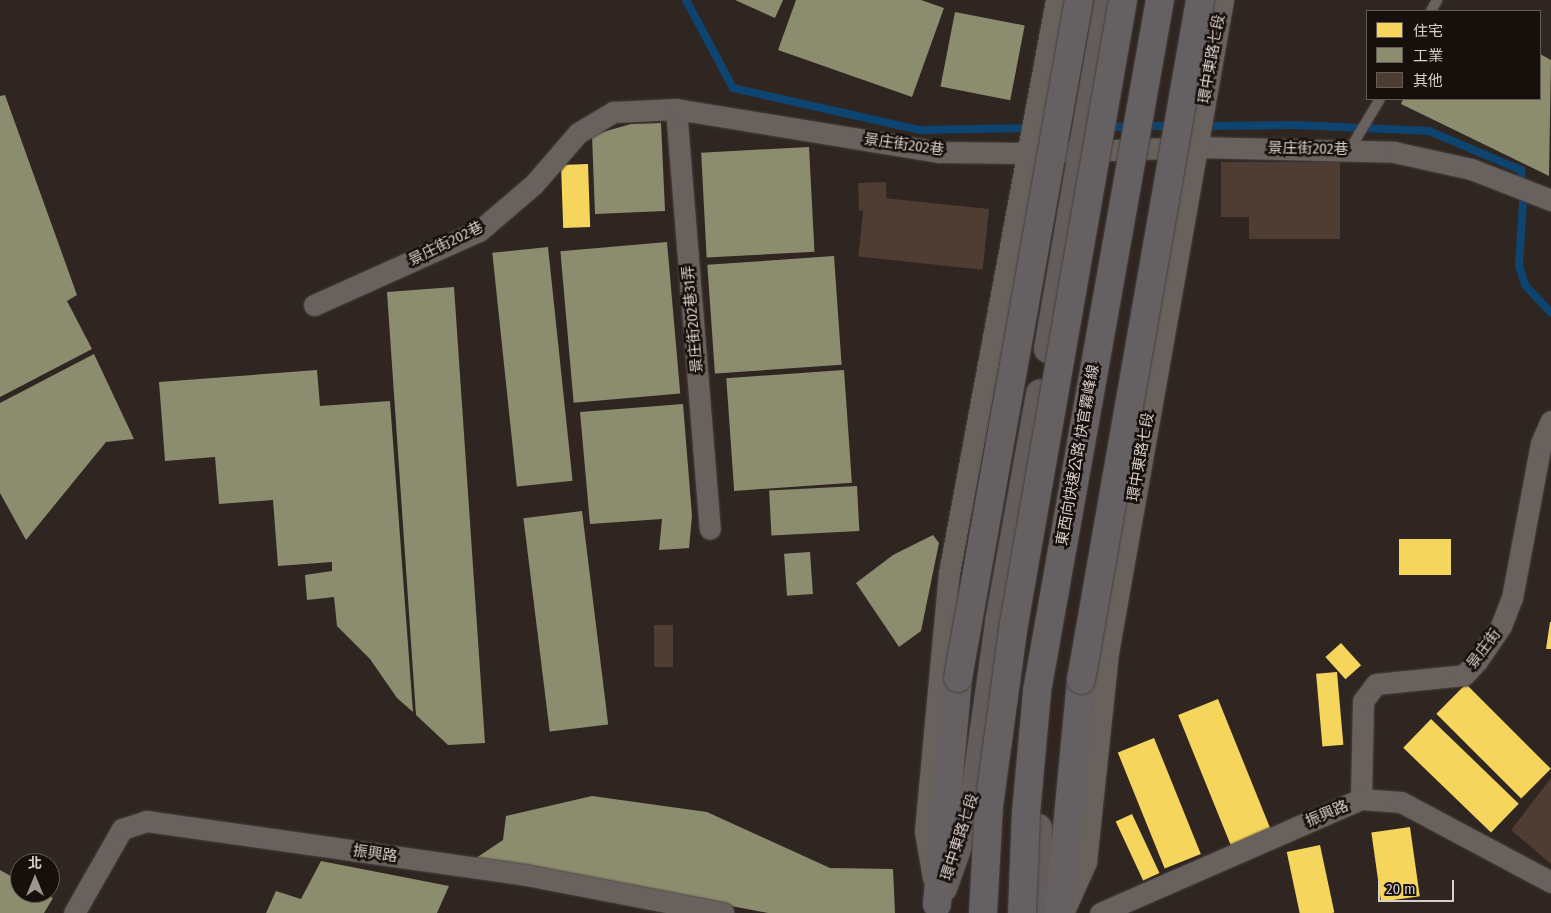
<!DOCTYPE html>
<html>
<head>
<meta charset="utf-8">
<style>
  body { margin:0 }
  #map { position:relative; width:1551px; height:913px; overflow:hidden; background:#2f2622; font-family:"Fira Sans Condensed","Noto Sans TC",sans-serif }
  div>[style] { position:absolute }
  [style*='--x'] { left:calc(var(--x)*1px); top:calc(var(--y)*1px); width:calc(var(--w)*1px); rotate:calc(var(--a)*1deg) }
  .homes>* { inset:0; background:#f6d55c; transform-origin:0 0 }
  .industry>* { inset:0; background:#8c8c6e; transform-origin:0 0 }
  .stream>* { height:8px; margin:-4px; padding:0 4px; transform-origin:4px; border-radius:4px; background:#0e4470 }
  .building>* { inset:0; background:#4f3c33; transform-origin:0 0 }
  .roads { filter:drop-shadow(0 0 1px #49413f) drop-shadow(0 0 1px #49413f) }
  .lane>* { height:10px; margin:-5px; padding:0 5px; transform-origin:5px; border-radius:5px; background:#69615e }
  .street>* { height:21px; margin:-10.5px; padding:0 10.5px; transform-origin:10.5px; border-radius:10.5px; background:#69615e }
  .secondary>* { height:28px; margin:-14px; padding:0 14px; transform-origin:14px; border-radius:14px; background:#645d5c }
  .highway>* { height:28px; margin:-14px; padding:0 14px; transform-origin:14px; border-radius:14px; background:#656061 }
  .bridges { filter:drop-shadow(0 0 1px #49413f) drop-shadow(0 0 1px #49413f) }
  .highway-bridge>* { height:28px; margin:-14px; padding:0 14px; transform-origin:14px; border-radius:14px; background:#656061 }
  span { translate:-50% -50%; white-space:nowrap; text-align:center; line-height:1.15; -webkit-text-stroke:5px #160f0c; paint-order:stroke }
  .street-label { font-size:15px; color:#dbcfcb }
  .legend { position:absolute; left:1366px; top:10px; width:175px; height:90px; box-sizing:border-box; background:#160f0c; border:1px solid #655c58; margin:0; padding:6px 9px; list-style:none; font-size:15px; color:#dbcfcb }
  .legend li { display:flex; align-items:center; gap:10px; height:25px }
  .legend b { width:25px; border:1px solid #655c58 }
  .north { position:absolute; left:10px; top:853px; width:50px; height:50px; box-sizing:border-box; background:#160f0c; border:1px solid #655c58; border-radius:50%; rotate:0deg; font-size:14px; font-weight:700; line-height:20px; text-align:center; color:#dbcfcb }
  .north::after { content:''; display:block; margin:auto; width:18px; height:22px; background:#9f9490; clip-path:polygon(50% 0,100% 100%,50% 72%,0 100%) }
  .scale { position:absolute; left:1378px; top:880px; width:76px; height:22px; box-sizing:border-box; border:2px solid #dbcfcb; border-top:0; padding-left:6px; font-size:15px; line-height:18px; white-space:nowrap; color:#dbcfcb; -webkit-text-stroke:4px #160f0c; paint-order:stroke }
</style>
</head>
<body>
<div id="map">
  <div class="homes">
    <i style="left:588px;top:164px;width:63px;height:27px;rotate:88deg"></i>
    <i style="left:1399px;top:539px;width:52px;height:36px"></i>
    <i style="clip-path:polygon(1550px 622px,1551px 622px,1551px 649px,1546px 649px)"></i>
    <i style="left:1341px;top:643px;width:30px;height:21px;rotate:48deg"></i>
    <i style="left:1337px;top:672px;width:73px;height:21px;rotate:85deg"></i>
    <i style="left:1466px;top:684px;width:120px;height:42px;rotate:45deg"></i>
    <i style="left:1218px;top:699px;width:141px;height:43px;rotate:68deg"></i>
    <i style="left:1431px;top:719px;width:122px;height:40px;rotate:44deg"></i>
    <i style="left:1154px;top:738px;width:125px;height:39px;rotate:68deg"></i>
    <i style="left:1132px;top:814px;width:65px;height:18px;rotate:65deg"></i>
    <i style="left:1410px;top:827px;width:70px;height:39px;rotate:82deg"></i>
    <i style="left:1320px;top:845px;width:69px;height:34px;rotate:78deg"></i>
  </div>
  <div class="industry">
    <i style="clip-path:polygon(735px 0,783px 0,775px 18px)"></i>
    <i style="clip-path:polygon(796px 0,921px 0,944px 8px,912px 97px,778px 50px)"></i>
    <i style="left:955px;top:12px;width:71px;height:76px;rotate:11deg"></i>
    <i style="clip-path:polygon(1540px 54px,1551px 60px,1549px 176px,1401px 104px,1403px 99px,1540px 99px)"></i>
    <i style="clip-path:polygon(5px 95px,77px 295px,67px 301px,92px 349px,0 397px,0 96px)"></i>
    <i style="clip-path:polygon(661px 123px,665px 211px,595px 214px,592px 135px,631px 124px)"></i>
    <i style="left:809px;top:147px;width:105px;height:108px;rotate:87deg"></i>
    <i style="left:667px;top:242px;width:152px;height:107px;rotate:85deg"></i>
    <i style="left:548px;top:247px;width:235px;height:56px;rotate:84deg"></i>
    <i style="left:834px;top:256px;width:109px;height:127px;rotate:86deg"></i>
    <i style="clip-path:polygon(454px 287px,485px 743px,448px 745px,416px 715px,387px 292px)"></i>
    <i style="clip-path:polygon(94px 354px,134px 439px,106px 442px,26px 540px,0 493px,0 403px)"></i>
    <i style="clip-path:polygon(317px 370px,320px 406px,390px 401px,413px 712px,397px 698px,370px 659px,337px 626px,334px 597px,307px 600px,305px 575px,332px 571px,332px 562px,278px 566px,273px 500px,219px 504px,215px 457px,165px 461px,159px 382px)"></i>
    <i style="left:844px;top:370px;width:113px;height:118px;rotate:86deg"></i>
    <i style="clip-path:polygon(683px 404px,692px 516px,689px 548px,659px 550px,662px 519px,590px 524px,580px 412px)"></i>
    <i style="left:857px;top:486px;width:45px;height:88px;rotate:87deg"></i>
    <i style="left:582px;top:511px;width:215px;height:59px;rotate:83deg"></i>
    <i style="clip-path:polygon(933px 535px,939px 543px,921px 631px,899px 647px,856px 583px,893px 555px)"></i>
    <i style="left:810px;top:552px;width:42px;height:26px;rotate:86deg"></i>
    <i style="clip-path:polygon(592px 796px,707px 812px,830px 868px,893px 869px,895px 913px,768px 913px,476px 858px,503px 840px,506px 816px)"></i>
    <i style="clip-path:polygon(321px 861px,449px 886px,437px 913px,266px 913px,276px 891px,301px 899px)"></i>
    <i style="clip-path:polygon(0 870px,20px 881px,20px 893px,43px 893px,53px 898px,44px 913px,0 913px)"></i>
  </div>
  <div class="stream">
    <i style="--x:686;--y:0;--w:100;--a:61.9"></i>
    <i style="--x:733;--y:88;--w:192;--a:12.7"></i>
    <i style="--x:920;--y:130;--w:112;--a:-1"></i>
    <i style="--x:1143;--y:126;--w:31;--a:0"></i>
    <i style="--x:1203;--y:126;--w:94;--a:-0.6"></i>
    <i style="--x:1297;--y:125;--w:132;--a:2.6"></i>
    <i style="--x:1429;--y:131;--w:100;--a:23"></i>
    <i style="--x:1521;--y:170;--w:32;--a:86"></i>
    <i style="--x:1523;--y:202;--w:64;--a:93.6"></i>
    <i style="--x:1519;--y:266;--w:20;--a:72"></i>
    <i style="--x:1525;--y:285;--w:38;--a:47"></i>
    <i style="--x:1106;--y:127;--w:26;--a:0"></i>
  </div>
  <div class="building">
    <i style="clip-path:polygon(1221px 162px,1340px 162px,1340px 239px,1249px 239px,1249px 217px,1221px 217px)"></i>
    <i style="left:886px;top:182px;width:28px;height:28px;rotate:88deg"></i>
    <i style="left:989px;top:209px;width:61px;height:125px;rotate:96deg"></i>
    <i style="left:654px;top:625px;width:19px;height:42px"></i>
    <i style="clip-path:polygon(1551px 778px,1551px 864px,1511px 830px)"></i>
  </div>
  <div class="roads">
    <div class="lane">
      <i style="--x:1431;--y:11;--w:13;--a:-61"></i>
      <i style="--x:1350;--y:149;--w:58;--a:-59"></i>
    </div>
    <div class="street">
      <i style="--x:676;--y:109;--w:421;--a:85.4"></i>
      <i style="--x:314;--y:305;--w:181;--a:-24.2"></i>
      <i style="--x:479;--y:231;--w:72;--a:-40.5"></i>
      <i style="--x:534;--y:184;--w:67;--a:-49.2"></i>
      <i style="--x:578;--y:133;--w:41;--a:-31"></i>
      <i style="--x:613;--y:112;--w:63;--a:-2.7"></i>
      <i style="--x:676;--y:109;--w:267;--a:9.3"></i>
      <i style="--x:940;--y:152;--w:87;--a:0.7"></i>
      <i style="--x:1027;--y:153;--w:169;--a:-2"></i>
      <i style="--x:1196;--y:147;--w:198;--a:1.4"></i>
      <i style="--x:1394;--y:152;--w:79;--a:12.4"></i>
      <i style="--x:1471;--y:169;--w:86;--a:21.2"></i>
      <i style="--x:1361;--y:799;--w:98;--a:-88.8"></i>
      <i style="--x:1363;--y:701;--w:21;--a:-53"></i>
      <i style="--x:1376;--y:684;--w:88;--a:-5.8"></i>
      <i style="--x:1464;--y:675;--w:19;--a:-47"></i>
      <i style="--x:1477;--y:661;--w:42;--a:-55.6"></i>
      <i style="--x:1501;--y:626;--w:30;--a:-69"></i>
      <i style="--x:1512;--y:598;--w:158;--a:-79.4"></i>
      <i style="--x:1541;--y:443;--w:24;--a:-66"></i>
      <i style="--x:933;--y:878;--w:48;--a:-99.7"></i>
      <i style="--x:925;--y:831;--w:259;--a:-84.7"></i>
      <i style="--x:949;--y:573;--w:583;--a:-79.42"></i>
      <i style="--x:1064;--y:911;--w:54;--a:-65.8"></i>
      <i style="--x:1086;--y:862;--w:210;--a:-84"></i>
      <i style="--x:1108;--y:653;--w:663;--a:-80.01"></i>
      <i style="--x:74;--y:913;--w:97;--a:-60.3"></i>
      <i style="--x:122;--y:829;--w:26;--a:-18"></i>
      <i style="--x:147;--y:821;--w:383;--a:8.1"></i>
      <i style="--x:526;--y:875;--w:201;--a:10.9"></i>
      <i style="--x:1100;--y:913;--w:285;--a:-23.6"></i>
      <i style="--x:1361;--y:799;--w:40;--a:4.3"></i>
      <i style="--x:1401;--y:802;--w:170;--a:28.1"></i>
    </div>
    <div class="secondary">
      <i style="--x:1048;--y:349;--w:354;--a:-80.2"></i>
      <i style="--x:1038;--y:828;--w:67;--a:90.9"></i>
      <i style="--x:1037;--y:895;--w:22;--a:54"></i>
      <i style="--x:943;--y:888;--w:92;--a:-70.4"></i>
      <i style="--x:974;--y:801;--w:181;--a:-82"></i>
      <i style="--x:999;--y:622;--w:232;--a:-79.8"></i>
    </div>
    <div class="highway">
      <i style="--x:937;--y:904;--w:227;--a:-84.7"></i>
      <i style="--x:1059;--y:913;--w:234;--a:-84.6"></i>
    </div>
  </div>
  <div class="bridges">
    <div class="highway-bridge">
      <i style="--x:958;--y:678;--w:689;--a:-79.88"></i>
      <i style="--x:1081;--y:680;--w:690;--a:-80.07"></i>
      <i style="--x:983;--y:913;--w:107;--a:-86.8"></i>
      <i style="--x:989;--y:806;--w:184;--a:-82.2"></i>
      <i style="--x:1014;--y:624;--w:633;--a:-80.09"></i>
      <i style="--x:1022;--y:913;--w:100;--a:-87.7"></i>
      <i style="--x:1026;--y:813;--w:122;--a:-84.8"></i>
      <i style="--x:1037;--y:691;--w:702;--a:-79.91"></i>
    </div>
  </div>
  <div class="street-label">
    <span style="left:1212px;top:59px;rotate:-80deg">環中東路七段</span>
    <span style="left:904px;top:145px;rotate:8deg">景庄街202巷</span>
    <span style="left:1308px;top:149px;rotate:1deg">景庄街202巷</span>
    <span style="left:446px;top:244px;rotate:-26deg">景庄街202巷</span>
    <span style="left:693px;top:319px;rotate:-95deg">景庄街202巷31弄</span>
    <span style="left:1078px;top:455px;rotate:-80deg">東西向快速公路 快官霧峰線</span>
    <span style="left:1141px;top:457px;rotate:-80deg">環中東路七段</span>
    <span style="left:1484px;top:649px;rotate:-53deg">景庄街</span>
    <span style="left:1327px;top:814px;rotate:-23deg">振興路</span>
    <span style="left:960px;top:837px;rotate:-72deg">環中東路七段</span>
    <span style="left:375px;top:854px;rotate:8deg">振興路</span>
  </div>
  <ul class="legend">
  <li><b style="height:14px;background:#f6d55c"></b>住宅</li>
  <li><b style="height:14px;background:#8c8c6e"></b>工業</li>
  <li><b style="height:14px;background:#4f3c33"></b>其他</li>
  </ul>
  <div class="north">北</div>
  <div class="scale">20 m</div>
</div>
</body>
</html>
